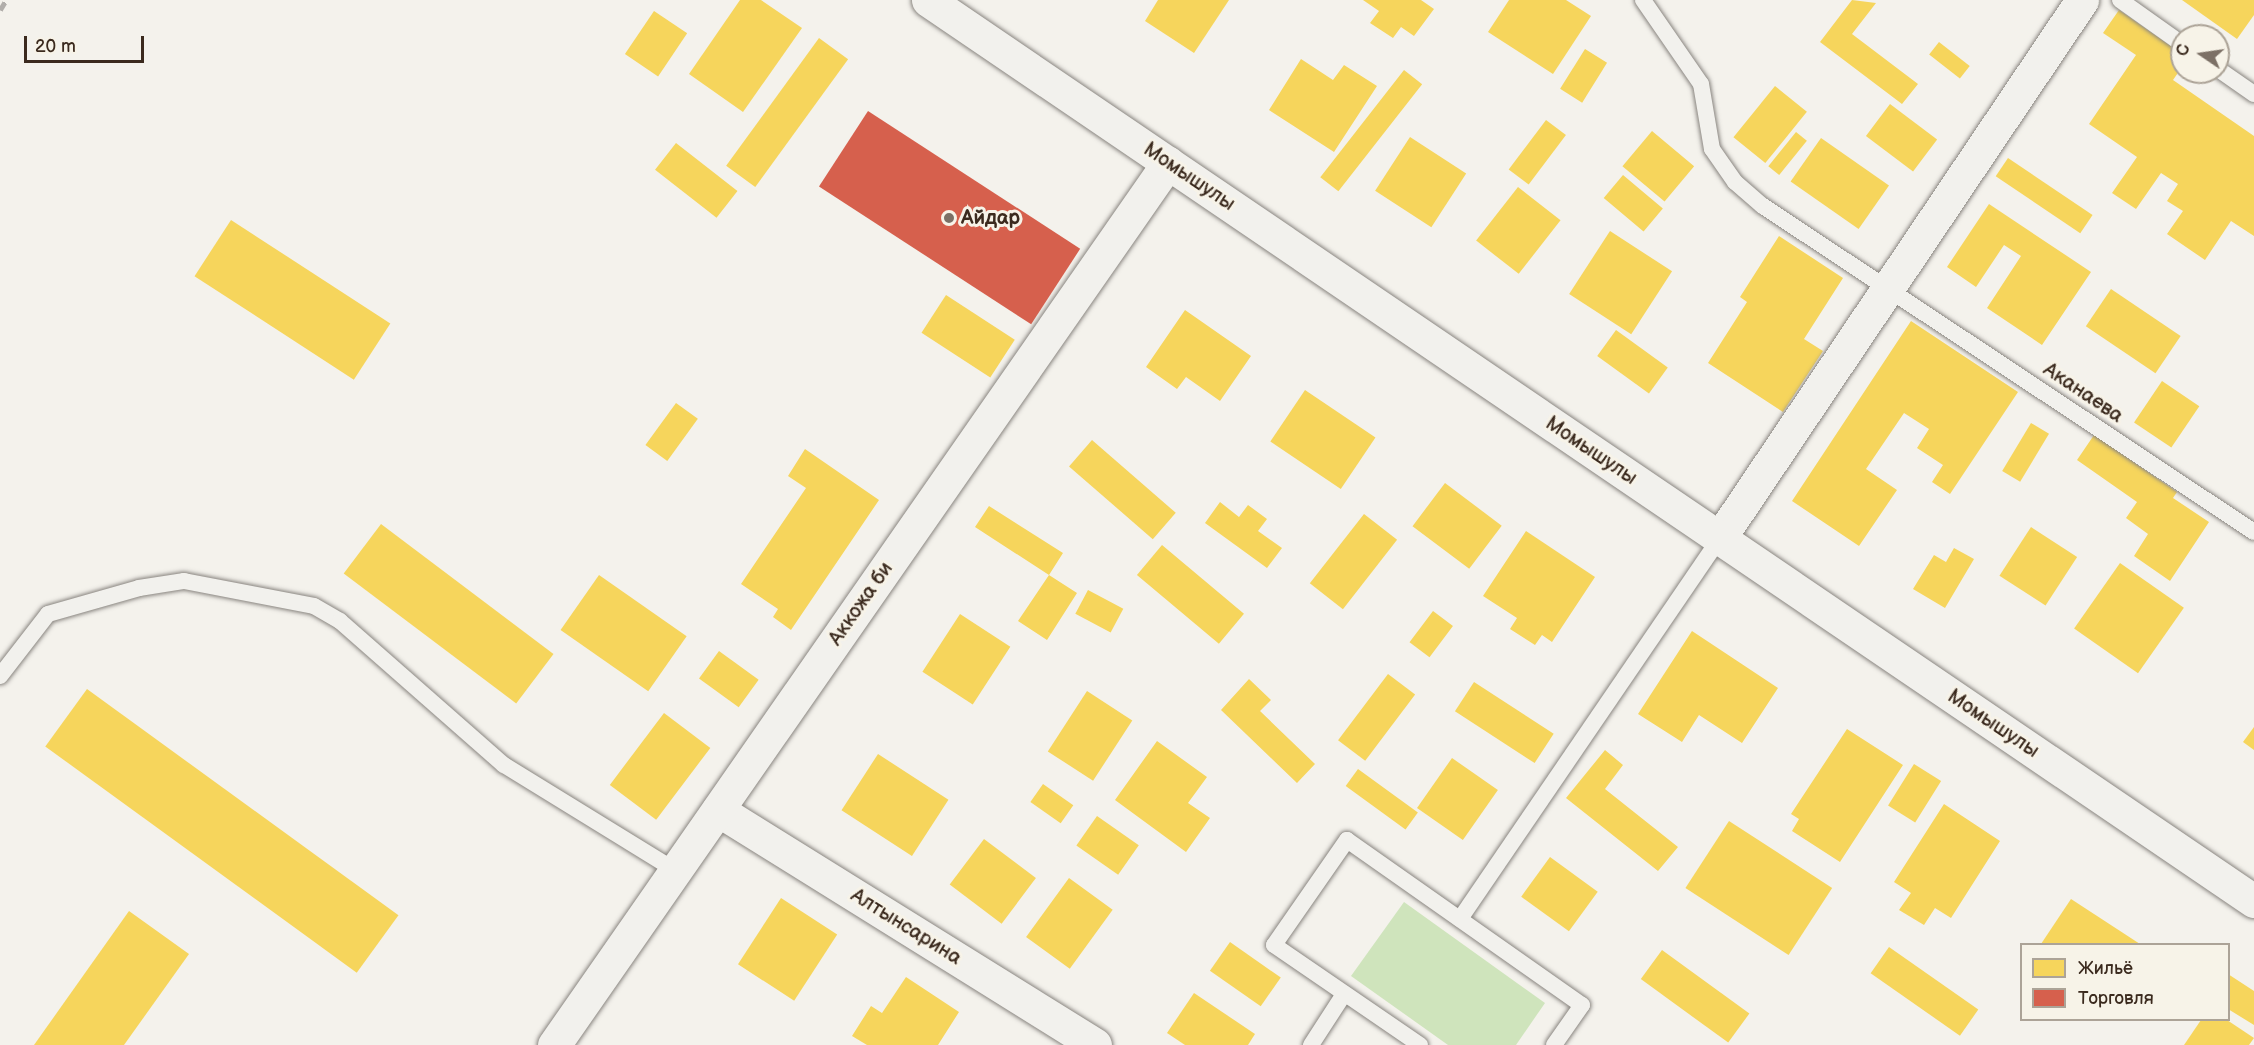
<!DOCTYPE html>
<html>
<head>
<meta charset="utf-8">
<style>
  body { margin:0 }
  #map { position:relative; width:2254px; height:1045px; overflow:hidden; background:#f4f2ec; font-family:"Balsamiq Sans",sans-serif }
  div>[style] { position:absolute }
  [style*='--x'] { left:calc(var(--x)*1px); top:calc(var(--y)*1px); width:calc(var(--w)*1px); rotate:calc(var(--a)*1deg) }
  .green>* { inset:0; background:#cfe4bc }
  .homes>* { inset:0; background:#f6d55c; transform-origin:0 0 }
  .shops>* { inset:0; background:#d6604d; transform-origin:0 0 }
  .roads { filter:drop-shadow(0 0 2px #898580) drop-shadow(0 0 2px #898580) }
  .lane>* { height:16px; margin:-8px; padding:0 8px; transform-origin:8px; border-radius:8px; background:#f2f1ed }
  .street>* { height:33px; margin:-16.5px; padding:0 16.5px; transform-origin:16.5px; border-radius:16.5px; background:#f2f1ed }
  .secondary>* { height:33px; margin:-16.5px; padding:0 16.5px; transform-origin:16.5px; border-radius:16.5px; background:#f2f1ed }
  .rail>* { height:4.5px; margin-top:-2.25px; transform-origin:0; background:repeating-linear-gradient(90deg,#b1aeaa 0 9px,transparent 0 13.5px) }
  .dots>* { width:16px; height:16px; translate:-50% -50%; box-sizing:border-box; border:3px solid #f7f3e8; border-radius:50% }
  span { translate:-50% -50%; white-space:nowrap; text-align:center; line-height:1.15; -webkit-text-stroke:6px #f7f3e8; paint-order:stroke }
  .street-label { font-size:20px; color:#3b2a1e }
  .poi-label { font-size:20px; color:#3b2a1e; font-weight:700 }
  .left { translate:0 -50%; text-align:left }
  .legend { position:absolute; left:2020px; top:943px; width:210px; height:78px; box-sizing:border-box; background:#f7f3e8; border:2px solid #aca397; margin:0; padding:8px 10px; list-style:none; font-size:18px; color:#3b2a1e }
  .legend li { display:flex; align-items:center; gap:12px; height:30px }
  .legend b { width:30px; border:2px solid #aca397 }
  .north { position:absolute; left:2170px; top:24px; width:60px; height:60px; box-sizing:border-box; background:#f7f3e8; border:2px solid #aca397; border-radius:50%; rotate:283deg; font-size:16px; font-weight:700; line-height:24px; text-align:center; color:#3b2a1e }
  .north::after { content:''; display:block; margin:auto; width:21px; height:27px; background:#7c7066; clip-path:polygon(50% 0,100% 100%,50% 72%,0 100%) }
  .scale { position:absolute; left:24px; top:36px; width:120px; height:27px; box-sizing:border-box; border:3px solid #3b2a1e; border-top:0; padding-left:8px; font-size:18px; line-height:21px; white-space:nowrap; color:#3b2a1e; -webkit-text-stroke:4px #f7f3e8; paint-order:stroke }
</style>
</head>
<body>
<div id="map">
  <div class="green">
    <i style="clip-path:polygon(1404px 902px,1545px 1003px,1516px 1045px,1448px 1045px,1351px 976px)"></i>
  </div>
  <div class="homes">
    <i style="clip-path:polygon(740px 0,761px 0,802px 28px,743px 112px,689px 74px)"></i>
    <i style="clip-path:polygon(1158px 0,1229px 0,1194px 53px,1145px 21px)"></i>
    <i style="clip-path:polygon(1363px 0,1421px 0,1434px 9px,1414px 36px,1401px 27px,1393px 38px,1370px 23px,1379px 11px)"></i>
    <i style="clip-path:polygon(1509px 0,1566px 0,1591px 16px,1553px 74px,1488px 32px)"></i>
    <i style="clip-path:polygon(1852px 0,1876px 3px,1852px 34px,1918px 84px,1902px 104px,1820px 42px)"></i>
    <i style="clip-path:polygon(2182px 0,2254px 0,2254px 15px,2237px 39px)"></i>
    <i style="clip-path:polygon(2119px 10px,2182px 54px,2182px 67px,2173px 80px,2254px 136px,2254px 236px,2231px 221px,2205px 260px,2167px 234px,2183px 211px,2167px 201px,2178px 184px,2161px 173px,2136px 209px,2112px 193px,2137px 157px,2089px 124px,2136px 55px,2103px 33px)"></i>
    <i style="left:654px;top:11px;width:40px;height:52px;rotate:34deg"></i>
    <i style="left:819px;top:38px;width:36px;height:158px;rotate:36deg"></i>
    <i style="left:1939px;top:42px;width:39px;height:16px;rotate:38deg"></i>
    <i style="left:1585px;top:49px;width:26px;height:47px;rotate:32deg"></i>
    <i style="clip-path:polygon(1301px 59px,1333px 80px,1344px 65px,1377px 86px,1334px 152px,1269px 110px)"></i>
    <i style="left:1404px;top:70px;width:23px;height:136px;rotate:38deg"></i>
    <i style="left:1775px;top:86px;width:41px;height:66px;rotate:39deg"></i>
    <i style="left:1890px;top:104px;width:59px;height:40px;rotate:37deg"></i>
    <i style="left:1546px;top:120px;width:25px;height:62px;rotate:37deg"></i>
    <i style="left:1652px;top:131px;width:55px;height:46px;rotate:40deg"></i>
    <i style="left:1796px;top:132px;width:14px;height:44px;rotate:39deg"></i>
    <i style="left:1410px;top:137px;width:67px;height:64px;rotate:33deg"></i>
    <i style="left:1821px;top:138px;width:83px;height:53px;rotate:35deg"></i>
    <i style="left:676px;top:143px;width:78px;height:34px;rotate:38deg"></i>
    <i style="left:2008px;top:158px;width:102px;height:22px;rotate:34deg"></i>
    <i style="left:1623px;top:175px;width:52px;height:30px;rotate:40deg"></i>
    <i style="left:1518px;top:187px;width:54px;height:68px;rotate:38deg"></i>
    <i style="clip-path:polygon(1989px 204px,2091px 272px,2042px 345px,1987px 308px,2021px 256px,2004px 245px,1976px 287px,1947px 267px)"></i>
    <i style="left:231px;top:220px;width:190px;height:67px;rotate:33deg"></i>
    <i style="left:1610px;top:231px;width:74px;height:75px;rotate:33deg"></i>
    <i style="clip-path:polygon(1779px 236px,1843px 278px,1804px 339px,1823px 351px,1783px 412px,1708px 363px,1747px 302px,1740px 297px)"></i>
    <i style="left:2111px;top:289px;width:84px;height:45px;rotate:34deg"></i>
    <i style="left:946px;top:295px;width:82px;height:45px;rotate:33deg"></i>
    <i style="clip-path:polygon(1185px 310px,1251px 356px,1220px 401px,1186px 377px,1177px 389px,1146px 367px)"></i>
    <i style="clip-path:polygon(1911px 321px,2018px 392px,1950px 494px,1932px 482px,1943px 465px,1917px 448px,1929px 429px,1904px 413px,1866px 469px,1897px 490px,1859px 546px,1792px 501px)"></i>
    <i style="left:1616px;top:330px;width:64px;height:32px;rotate:36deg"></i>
    <i style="left:2162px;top:381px;width:45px;height:50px;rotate:34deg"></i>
    <i style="left:1305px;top:390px;width:85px;height:62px;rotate:34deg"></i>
    <i style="left:676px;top:403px;width:27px;height:52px;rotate:36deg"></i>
    <i style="left:2031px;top:423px;width:21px;height:56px;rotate:31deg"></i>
    <i style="clip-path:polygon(2094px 435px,2177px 492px,2173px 498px,2209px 522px,2170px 581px,2134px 556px,2148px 534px,2126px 518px,2137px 502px,2077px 460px)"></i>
    <i style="left:1092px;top:440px;width:111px;height:35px;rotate:41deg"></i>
    <i style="clip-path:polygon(805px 449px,879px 500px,791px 630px,773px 617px,778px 609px,741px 584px,806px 488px,788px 476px)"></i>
    <i style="left:1445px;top:483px;width:71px;height:54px;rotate:37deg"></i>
    <i style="clip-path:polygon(1220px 502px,1239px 517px,1248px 505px,1267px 519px,1258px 531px,1282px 548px,1267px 568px,1205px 523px)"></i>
    <i style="clip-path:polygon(989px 506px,1063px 553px,1049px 575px,1077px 593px,1047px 640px,1018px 621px,1049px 575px,975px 527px)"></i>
    <i style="left:1364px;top:514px;width:42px;height:88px;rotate:38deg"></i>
    <i style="left:381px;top:524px;width:216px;height:62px;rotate:37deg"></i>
    <i style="left:2031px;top:527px;width:55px;height:58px;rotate:33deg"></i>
    <i style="clip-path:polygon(1526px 531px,1595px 577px,1552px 642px,1542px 635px,1535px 645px,1510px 629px,1517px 618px,1483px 596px)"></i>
    <i style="left:1162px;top:545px;width:107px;height:39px;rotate:40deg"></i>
    <i style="clip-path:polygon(1954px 548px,1974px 559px,1945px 608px,1913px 589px,1934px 555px,1946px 562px)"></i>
    <i style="left:2120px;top:563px;width:78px;height:80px;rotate:35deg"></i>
    <i style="left:599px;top:575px;width:107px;height:67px;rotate:35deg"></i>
    <i style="left:1088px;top:590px;width:40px;height:27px;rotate:28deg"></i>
    <i style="left:1433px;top:611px;width:25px;height:39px;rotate:37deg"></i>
    <i style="left:960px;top:614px;width:60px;height:69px;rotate:33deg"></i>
    <i style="clip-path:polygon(1692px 631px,1778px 688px,1742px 743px,1699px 715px,1682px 742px,1638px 714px)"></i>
    <i style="left:719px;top:651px;width:49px;height:34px;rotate:36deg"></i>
    <i style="left:1388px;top:674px;width:34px;height:83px;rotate:37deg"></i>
    <i style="clip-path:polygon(1249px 679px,1271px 700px,1260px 711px,1315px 764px,1297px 783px,1221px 710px)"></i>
    <i style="left:1474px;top:682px;width:95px;height:35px;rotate:33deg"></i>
    <i style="left:87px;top:689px;width:385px;height:71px;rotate:36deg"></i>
    <i style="left:1087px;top:691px;width:54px;height:72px;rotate:33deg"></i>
    <i style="left:664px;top:713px;width:58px;height:90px;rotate:37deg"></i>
    <i style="clip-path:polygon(2254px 727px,2254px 750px,2243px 742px)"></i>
    <i style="clip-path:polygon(1847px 729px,1903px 765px,1840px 862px,1792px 831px,1799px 819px,1791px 814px)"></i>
    <i style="clip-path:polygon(1157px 741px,1207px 777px,1188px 803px,1210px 818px,1186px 852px,1115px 800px)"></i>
    <i style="clip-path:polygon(1605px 750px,1623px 765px,1605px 789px,1678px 847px,1658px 871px,1566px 798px)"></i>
    <i style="left:878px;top:754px;width:84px;height:67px;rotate:33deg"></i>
    <i style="left:1452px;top:758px;width:56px;height:61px;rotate:35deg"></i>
    <i style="left:1914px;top:764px;width:32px;height:49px;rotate:32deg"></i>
    <i style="left:1358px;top:769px;width:74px;height:21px;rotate:36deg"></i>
    <i style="left:1043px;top:784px;width:37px;height:22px;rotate:35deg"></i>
    <i style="clip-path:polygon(1944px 804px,2000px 841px,1951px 918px,1935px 908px,1924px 925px,1899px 910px,1911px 893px,1894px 882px)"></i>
    <i style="left:1097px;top:816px;width:51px;height:36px;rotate:35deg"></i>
    <i style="left:1729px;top:821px;width:123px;height:80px;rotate:33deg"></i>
    <i style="left:984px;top:839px;width:65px;height:57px;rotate:37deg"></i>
    <i style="left:1550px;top:857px;width:59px;height:49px;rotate:36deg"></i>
    <i style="left:1069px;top:878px;width:54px;height:73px;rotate:36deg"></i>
    <i style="left:781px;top:898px;width:67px;height:79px;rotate:33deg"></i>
    <i style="clip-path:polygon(2071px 899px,2140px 944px,2041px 944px)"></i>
    <i style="clip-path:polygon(129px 911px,189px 954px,124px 1045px,34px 1045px)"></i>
    <i style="left:1230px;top:942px;width:62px;height:35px;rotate:35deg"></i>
    <i style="left:1889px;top:947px;width:109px;height:32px;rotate:35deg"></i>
    <i style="left:1662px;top:950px;width:108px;height:36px;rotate:36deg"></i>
    <i style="clip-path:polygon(2228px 974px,2254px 991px,2254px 1025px,2228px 1009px)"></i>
    <i style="clip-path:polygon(906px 977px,959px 1012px,938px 1045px,867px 1045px,852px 1036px,871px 1006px,882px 1013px)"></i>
    <i style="clip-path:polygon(1194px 993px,1255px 1034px,1248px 1045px,1185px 1045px,1167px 1033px)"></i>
    <i style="clip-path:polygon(2201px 1020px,2227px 1020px,2254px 1038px,2249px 1045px,2184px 1045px)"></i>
  </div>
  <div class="shops">
    <i style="left:868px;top:111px;width:253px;height:90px;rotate:33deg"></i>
  </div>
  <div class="roads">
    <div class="lane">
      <i style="--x:1643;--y:0;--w:102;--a:55.4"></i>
      <i style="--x:1701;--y:84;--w:66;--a:80.4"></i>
      <i style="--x:1712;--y:149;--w:40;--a:55.1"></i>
      <i style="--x:1735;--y:182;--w:37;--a:41"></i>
      <i style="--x:1763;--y:206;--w:589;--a:33.58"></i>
      <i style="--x:2120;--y:0;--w:76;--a:35.4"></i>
      <i style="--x:2218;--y:69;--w:44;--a:34.8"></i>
      <i style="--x:0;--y:676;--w:78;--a:-52.3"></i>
      <i style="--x:48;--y:614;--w:95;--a:-15.9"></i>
      <i style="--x:139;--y:588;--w:46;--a:-8.8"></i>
      <i style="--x:184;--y:581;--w:132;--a:10.9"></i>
      <i style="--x:314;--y:606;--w:30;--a:30"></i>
      <i style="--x:340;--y:621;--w:218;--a:41.3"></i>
      <i style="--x:504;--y:765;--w:201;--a:31.6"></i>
      <i style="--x:1460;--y:919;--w:460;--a:-55.7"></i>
      <i style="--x:1311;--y:1045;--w:61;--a:-57.1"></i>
      <i style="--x:1420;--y:1045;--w:177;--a:-145.6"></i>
      <i style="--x:1274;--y:945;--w:128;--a:-55.2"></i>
      <i style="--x:1347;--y:840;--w:287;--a:35.1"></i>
      <i style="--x:1582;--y:1005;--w:49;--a:125"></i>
    </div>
    <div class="street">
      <i style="--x:1719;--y:539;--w:650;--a:-56.04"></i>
      <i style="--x:718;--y:810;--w:444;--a:31.9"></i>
      <i style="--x:554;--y:1045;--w:1075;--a:-55.16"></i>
    </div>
    <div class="secondary">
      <i style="--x:928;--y:0;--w:1603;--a:34.2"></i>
    </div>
  </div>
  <div class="rail">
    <i style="--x:0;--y:10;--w:12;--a:-59"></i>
  </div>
  <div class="dots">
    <i style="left:949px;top:218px;background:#7c7066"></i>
  </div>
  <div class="street-label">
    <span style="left:1189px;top:177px;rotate:34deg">Момышулы</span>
    <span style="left:2083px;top:393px;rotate:34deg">Аканаева</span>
    <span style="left:1591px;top:451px;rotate:34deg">Момышулы</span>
    <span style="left:861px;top:604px;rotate:-55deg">Аккожа би</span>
    <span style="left:1993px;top:724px;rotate:34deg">Момышулы</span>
    <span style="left:906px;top:927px;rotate:32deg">Алтынсарина</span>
  </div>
  <div class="poi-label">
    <span class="left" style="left:961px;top:218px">Айдар</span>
  </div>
  <ul class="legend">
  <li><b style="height:16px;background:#f6d55c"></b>Жильё</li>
  <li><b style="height:16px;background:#d6604d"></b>Торговля</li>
  </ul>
  <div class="north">С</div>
  <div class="scale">20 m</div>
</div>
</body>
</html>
